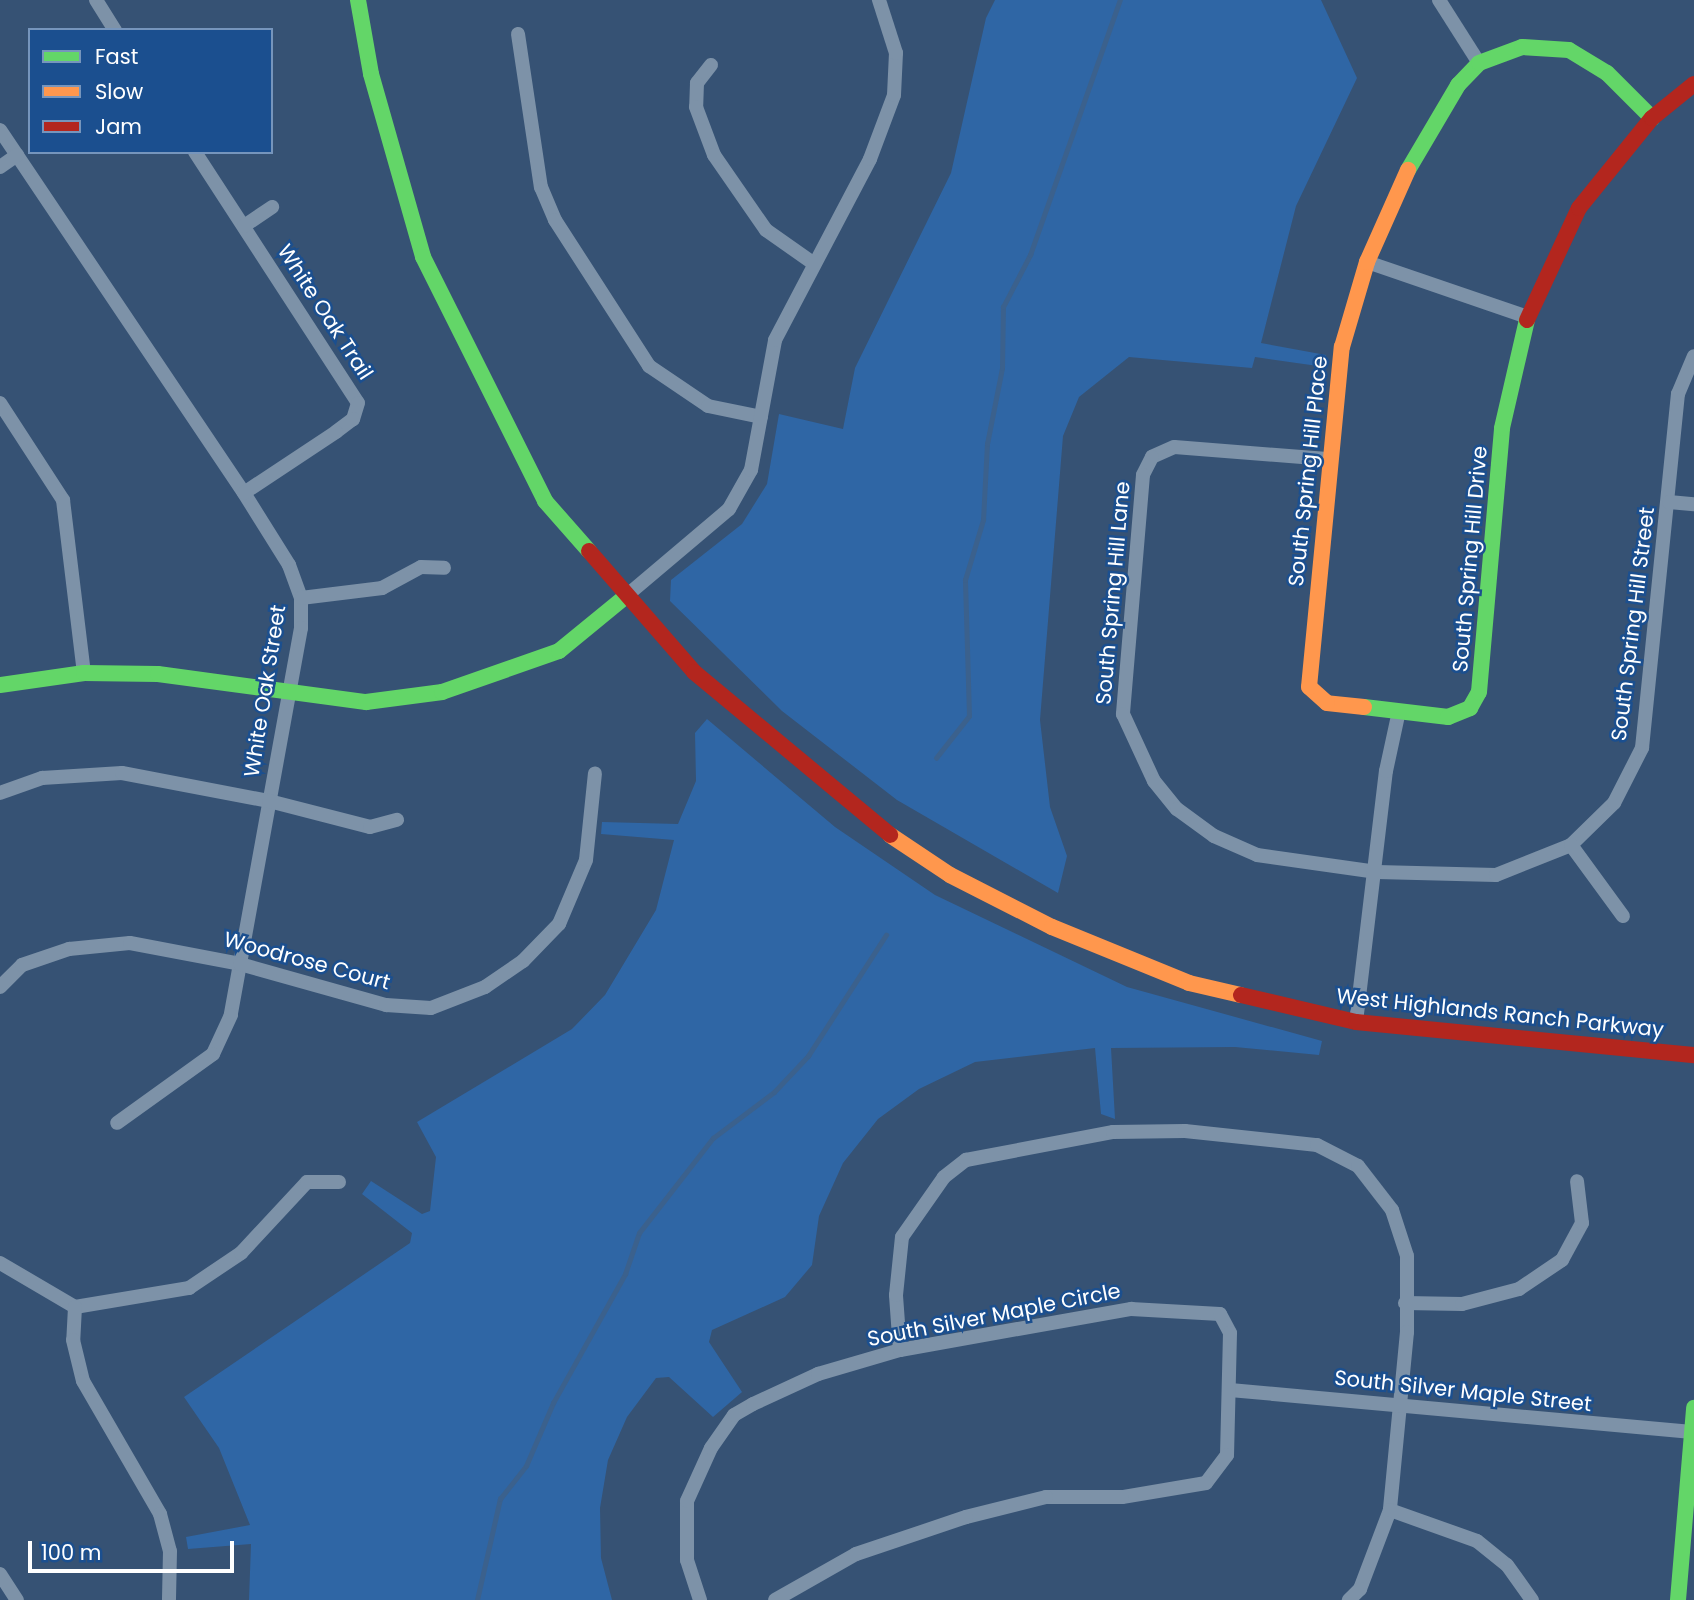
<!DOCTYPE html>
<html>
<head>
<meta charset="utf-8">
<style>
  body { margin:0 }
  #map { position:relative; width:1694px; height:1600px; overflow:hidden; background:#365274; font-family:Poppins,sans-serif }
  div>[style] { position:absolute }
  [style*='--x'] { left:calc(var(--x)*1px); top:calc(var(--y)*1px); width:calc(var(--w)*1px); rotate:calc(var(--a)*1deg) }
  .green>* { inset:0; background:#2f66a5 }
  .stream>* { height:4.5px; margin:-2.25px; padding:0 2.25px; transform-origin:2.25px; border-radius:2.25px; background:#3b618d }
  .street>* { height:14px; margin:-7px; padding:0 7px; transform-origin:7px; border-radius:7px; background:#7d92a8 }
  .fast>* { height:16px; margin:-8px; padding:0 8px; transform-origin:8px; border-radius:8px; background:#63d668 }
  .slow>* { height:16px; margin:-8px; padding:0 8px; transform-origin:8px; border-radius:8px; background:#ff974d }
  .jam>* { height:16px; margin:-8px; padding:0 8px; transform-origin:8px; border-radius:8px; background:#b3261e }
  span { translate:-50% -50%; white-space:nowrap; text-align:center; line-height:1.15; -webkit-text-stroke:5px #1b4f8f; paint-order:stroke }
  .street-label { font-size:21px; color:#fff }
  .legend { position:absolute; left:28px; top:28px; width:245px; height:126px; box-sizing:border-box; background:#1b4f8f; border:2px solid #7695bc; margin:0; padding:9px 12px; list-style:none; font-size:21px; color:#fff }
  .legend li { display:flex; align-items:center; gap:14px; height:35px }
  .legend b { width:35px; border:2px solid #7695bc }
  .scale { position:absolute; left:28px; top:1541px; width:206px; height:32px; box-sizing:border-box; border:4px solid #fff; border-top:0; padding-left:9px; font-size:21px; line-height:24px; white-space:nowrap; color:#fff; -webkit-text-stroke:5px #1b4f8f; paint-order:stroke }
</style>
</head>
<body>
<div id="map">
  <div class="green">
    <i style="clip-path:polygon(995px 0,1321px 0,1357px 78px,1296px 206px,1261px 343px,1326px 355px,1325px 367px,1255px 357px,1252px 368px,1129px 357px,1079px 397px,1063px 436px,1040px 720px,1050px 807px,1067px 856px,1058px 893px,897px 800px,782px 711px,670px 601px,671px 580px,742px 524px,767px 484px,779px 414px,843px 429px,855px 368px,951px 173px,986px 18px)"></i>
    <i style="clip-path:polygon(707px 719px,835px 827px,935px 895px,1127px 987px,1322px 1041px,1319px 1055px,1235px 1047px,1111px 1048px,1115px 1119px,1101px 1114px,1095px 1048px,975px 1062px,919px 1089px,878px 1119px,843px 1163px,819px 1216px,812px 1265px,785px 1297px,712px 1330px,709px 1342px,742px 1392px,713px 1417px,669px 1377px,656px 1378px,627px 1417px,608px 1460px,600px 1508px,601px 1558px,612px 1600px,249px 1600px,251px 1544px,188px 1549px,186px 1537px,250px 1525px,219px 1448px,184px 1397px,410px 1243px,412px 1233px,362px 1194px,371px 1181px,422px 1214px,430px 1211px,436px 1157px,417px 1122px,572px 1029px,605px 995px,656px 910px,674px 840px,601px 834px,602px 822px,678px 824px,696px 781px,695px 733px)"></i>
  </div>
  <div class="stream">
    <i style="--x:936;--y:758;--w:53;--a:-51.8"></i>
    <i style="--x:969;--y:716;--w:136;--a:-91.7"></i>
    <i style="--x:965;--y:580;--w:63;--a:-73.3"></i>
    <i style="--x:983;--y:520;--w:76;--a:-87"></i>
    <i style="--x:987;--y:444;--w:77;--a:-78.8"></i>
    <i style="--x:1002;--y:368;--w:61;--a:-89.1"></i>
    <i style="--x:1003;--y:307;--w:59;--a:-62.6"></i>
    <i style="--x:1030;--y:255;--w:270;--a:-70.6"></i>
    <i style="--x:477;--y:1600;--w:104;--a:-77.2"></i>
    <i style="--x:500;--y:1499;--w:42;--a:-51.8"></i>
    <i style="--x:526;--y:1466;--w:69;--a:-66.8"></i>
    <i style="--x:553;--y:1403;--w:148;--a:-60.8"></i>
    <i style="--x:625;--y:1274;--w:43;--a:-71.1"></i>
    <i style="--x:639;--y:1233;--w:120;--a:-52.1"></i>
    <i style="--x:713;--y:1138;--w:76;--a:-37"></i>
    <i style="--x:774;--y:1092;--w:50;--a:-46.6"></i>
    <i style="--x:808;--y:1056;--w:144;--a:-57.2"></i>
  </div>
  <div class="street">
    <i style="--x:96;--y:0;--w:36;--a:58"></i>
    <i style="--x:1439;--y:0;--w:75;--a:57.6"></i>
    <i style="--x:518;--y:34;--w:155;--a:81.5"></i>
    <i style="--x:541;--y:187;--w:36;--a:67"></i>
    <i style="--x:555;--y:220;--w:174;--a:57.2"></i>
    <i style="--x:649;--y:366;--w:71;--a:34.1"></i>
    <i style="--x:708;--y:406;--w:54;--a:11.7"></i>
    <i style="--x:711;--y:65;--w:23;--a:128"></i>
    <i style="--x:697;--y:83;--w:24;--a:92"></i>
    <i style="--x:696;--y:107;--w:51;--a:69.4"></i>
    <i style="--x:714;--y:155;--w:91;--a:55.3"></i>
    <i style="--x:766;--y:230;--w:57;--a:35.1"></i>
    <i style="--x:0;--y:130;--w:437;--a:56.1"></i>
    <i style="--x:244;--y:493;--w:85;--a:58"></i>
    <i style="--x:289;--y:565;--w:35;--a:70"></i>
    <i style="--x:301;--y:598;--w:30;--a:90"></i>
    <i style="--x:301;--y:628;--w:393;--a:100.3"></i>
    <i style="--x:231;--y:1015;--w:43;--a:114.8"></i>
    <i style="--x:213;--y:1054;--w:118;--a:144.3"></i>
    <i style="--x:195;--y:152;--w:299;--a:57"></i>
    <i style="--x:358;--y:403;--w:17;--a:107"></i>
    <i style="--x:353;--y:419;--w:21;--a:143"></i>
    <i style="--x:336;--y:432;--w:110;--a:146.5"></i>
    <i style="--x:0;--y:167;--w:21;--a:-35"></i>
    <i style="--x:244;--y:226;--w:34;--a:-34"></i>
    <i style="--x:1367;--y:262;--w:170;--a:18.9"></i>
    <i style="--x:0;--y:403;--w:116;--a:57"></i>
    <i style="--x:63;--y:500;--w:174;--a:83.1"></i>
    <i style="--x:1327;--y:459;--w:153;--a:-175.5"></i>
    <i style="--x:1174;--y:447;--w:24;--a:156"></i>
    <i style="--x:1152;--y:457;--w:20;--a:117"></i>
    <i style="--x:1143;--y:475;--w:240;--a:94.8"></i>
    <i style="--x:1123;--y:714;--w:74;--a:65.2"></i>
    <i style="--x:1154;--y:781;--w:36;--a:51"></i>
    <i style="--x:1177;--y:809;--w:46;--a:36.1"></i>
    <i style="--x:1214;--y:836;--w:47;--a:23.8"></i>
    <i style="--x:1257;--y:855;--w:121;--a:8.1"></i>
    <i style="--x:1377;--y:872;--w:119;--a:1.4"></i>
    <i style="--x:1496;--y:875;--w:81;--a:-21.8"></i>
    <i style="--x:1571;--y:845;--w:60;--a:-44.3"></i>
    <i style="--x:1614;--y:803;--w:62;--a:-63"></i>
    <i style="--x:1642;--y:748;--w:356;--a:-84.2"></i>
    <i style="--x:1678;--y:394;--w:41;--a:-67.2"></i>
    <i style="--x:1669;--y:502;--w:25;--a:5"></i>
    <i style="--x:625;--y:597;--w:136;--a:-40.2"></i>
    <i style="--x:729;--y:509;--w:45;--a:-60.6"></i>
    <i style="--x:751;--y:470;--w:132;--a:-79.5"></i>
    <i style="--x:775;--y:340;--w:204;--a:-62.3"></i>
    <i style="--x:870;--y:159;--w:68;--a:-69.4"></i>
    <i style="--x:894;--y:95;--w:42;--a:-87.3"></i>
    <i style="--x:896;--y:53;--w:56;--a:-107.8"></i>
    <i style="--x:301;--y:598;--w:82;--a:-7"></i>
    <i style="--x:382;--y:588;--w:44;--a:-28.3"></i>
    <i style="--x:421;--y:567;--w:23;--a:2"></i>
    <i style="--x:0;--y:793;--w:45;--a:-19.7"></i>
    <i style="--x:42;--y:778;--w:80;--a:-3.6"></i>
    <i style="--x:122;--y:773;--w:150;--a:10.8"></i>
    <i style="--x:269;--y:801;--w:104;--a:14.4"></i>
    <i style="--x:370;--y:827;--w:28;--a:-15"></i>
    <i style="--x:1571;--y:845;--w:88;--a:53.8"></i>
    <i style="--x:0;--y:987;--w:31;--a:-45"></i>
    <i style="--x:22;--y:965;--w:50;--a:-18.8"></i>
    <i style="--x:69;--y:949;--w:61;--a:-5.6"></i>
    <i style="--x:130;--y:943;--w:112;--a:10.8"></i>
    <i style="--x:240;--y:964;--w:152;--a:15.7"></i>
    <i style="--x:386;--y:1005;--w:45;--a:3.8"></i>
    <i style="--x:431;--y:1008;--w:58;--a:-21.3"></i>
    <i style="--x:485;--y:987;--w:46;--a:-34.4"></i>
    <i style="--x:523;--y:961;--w:52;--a:-45.8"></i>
    <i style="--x:559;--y:924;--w:69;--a:-67.1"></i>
    <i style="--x:586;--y:860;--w:87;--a:-84.1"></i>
    <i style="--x:1356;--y:1022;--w:253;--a:-83.2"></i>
    <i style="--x:1386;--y:771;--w:61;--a:-77.8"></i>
    <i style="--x:0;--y:1263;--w:87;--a:30.4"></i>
    <i style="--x:75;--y:1307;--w:116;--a:-9.5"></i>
    <i style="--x:189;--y:1288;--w:63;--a:-33.9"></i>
    <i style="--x:241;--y:1253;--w:97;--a:-47.1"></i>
    <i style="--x:307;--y:1182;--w:32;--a:0"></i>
    <i style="--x:1405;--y:1303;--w:57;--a:1"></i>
    <i style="--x:1462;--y:1304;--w:59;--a:-14.7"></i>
    <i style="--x:1519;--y:1289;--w:52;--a:-34"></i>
    <i style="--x:1562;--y:1260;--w:42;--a:-61.6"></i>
    <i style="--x:1582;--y:1223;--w:42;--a:-96.8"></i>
    <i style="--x:75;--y:1307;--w:33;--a:93"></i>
    <i style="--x:73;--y:1340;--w:42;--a:76.3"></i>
    <i style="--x:83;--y:1381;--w:154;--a:59.9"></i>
    <i style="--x:160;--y:1514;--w:38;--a:75"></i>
    <i style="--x:170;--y:1551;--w:49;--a:91.2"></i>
    <i style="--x:900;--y:1350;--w:55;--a:-94.2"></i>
    <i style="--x:896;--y:1295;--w:58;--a:-84.1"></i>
    <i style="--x:902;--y:1237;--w:73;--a:-55"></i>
    <i style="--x:944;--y:1177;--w:28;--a:-38"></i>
    <i style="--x:966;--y:1160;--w:150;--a:-10.8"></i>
    <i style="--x:1113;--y:1132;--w:72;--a:-0.8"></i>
    <i style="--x:1185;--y:1131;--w:133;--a:6.1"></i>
    <i style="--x:1317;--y:1145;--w:46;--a:27.1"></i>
    <i style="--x:1358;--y:1166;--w:56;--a:52.3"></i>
    <i style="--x:1392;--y:1210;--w:48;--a:71.9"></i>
    <i style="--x:1407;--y:1256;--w:76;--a:90"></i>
    <i style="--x:1407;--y:1332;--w:179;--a:95.5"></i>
    <i style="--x:1390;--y:1510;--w:85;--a:110.8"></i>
    <i style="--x:1360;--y:1589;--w:16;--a:135"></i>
    <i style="--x:1230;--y:1390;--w:464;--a:5.2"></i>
    <i style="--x:1390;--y:1510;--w:92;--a:19.6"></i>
    <i style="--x:1477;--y:1541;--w:38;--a:39"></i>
    <i style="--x:1507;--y:1565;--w:43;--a:54.5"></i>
    <i style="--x:0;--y:1574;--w:31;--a:57"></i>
    <i style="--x:700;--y:1600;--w:42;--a:-108"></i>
    <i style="--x:687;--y:1560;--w:59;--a:-90"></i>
    <i style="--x:687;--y:1501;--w:58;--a:-65.6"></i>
    <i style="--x:711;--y:1448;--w:40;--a:-55.1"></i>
    <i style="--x:734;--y:1415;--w:22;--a:-30"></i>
    <i style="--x:753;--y:1404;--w:72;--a:-24.8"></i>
    <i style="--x:818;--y:1374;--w:85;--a:-16.3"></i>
    <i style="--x:900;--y:1350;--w:235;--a:-10.1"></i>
    <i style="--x:1131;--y:1309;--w:89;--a:3.2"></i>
    <i style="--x:1220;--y:1314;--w:21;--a:62"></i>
    <i style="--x:1230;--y:1333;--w:122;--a:91.4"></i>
    <i style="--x:1227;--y:1455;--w:35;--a:127"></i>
    <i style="--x:1206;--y:1483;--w:85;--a:170.5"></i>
    <i style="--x:1122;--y:1497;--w:76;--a:180"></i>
    <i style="--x:1046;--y:1497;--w:82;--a:166"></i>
    <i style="--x:966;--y:1517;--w:116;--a:161.4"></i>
    <i style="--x:856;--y:1554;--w:93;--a:150.4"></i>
  </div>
  <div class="fast">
    <i style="--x:358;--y:0;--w:75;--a:80"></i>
    <i style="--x:371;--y:74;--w:190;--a:74.1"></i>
    <i style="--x:423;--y:257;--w:273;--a:63.4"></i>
    <i style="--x:545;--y:501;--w:67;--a:48.7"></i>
    <i style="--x:1408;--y:170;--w:99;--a:-59.5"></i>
    <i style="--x:1458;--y:85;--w:30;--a:-46"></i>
    <i style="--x:1479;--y:63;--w:46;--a:-20.4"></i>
    <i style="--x:1522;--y:47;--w:47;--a:3.7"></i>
    <i style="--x:1569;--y:50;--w:44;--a:31.2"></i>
    <i style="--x:1607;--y:73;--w:64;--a:45"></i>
    <i style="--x:0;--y:685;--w:85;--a:-8.1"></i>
    <i style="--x:84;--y:673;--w:74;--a:0.8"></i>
    <i style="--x:158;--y:674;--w:210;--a:7.7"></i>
    <i style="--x:366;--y:702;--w:77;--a:-7.5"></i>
    <i style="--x:442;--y:692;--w:124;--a:-19.3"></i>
    <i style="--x:559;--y:651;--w:85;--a:-39.3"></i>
    <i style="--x:1364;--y:707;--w:85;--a:6.8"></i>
    <i style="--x:1448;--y:717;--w:24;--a:-22"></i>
    <i style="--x:1470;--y:708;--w:18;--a:-61"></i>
    <i style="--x:1479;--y:692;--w:265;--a:-85"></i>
    <i style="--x:1502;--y:428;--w:111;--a:-77"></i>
    <i style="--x:1678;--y:1600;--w:193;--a:-85.2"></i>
  </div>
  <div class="slow">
    <i style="--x:1364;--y:707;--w:37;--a:-174"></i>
    <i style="--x:1327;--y:703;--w:24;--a:-138"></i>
    <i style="--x:1309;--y:687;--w:342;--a:-84.5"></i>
    <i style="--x:1342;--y:347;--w:89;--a:-73.6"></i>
    <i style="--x:1367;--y:262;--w:101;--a:-66"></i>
    <i style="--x:890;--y:835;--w:72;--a:33.7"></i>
    <i style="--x:950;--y:875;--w:114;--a:27"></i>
    <i style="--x:1052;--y:927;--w:148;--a:22.2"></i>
    <i style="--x:1189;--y:983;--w:53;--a:13"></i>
  </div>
  <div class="jam">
    <i style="--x:1527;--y:320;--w:123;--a:-65.1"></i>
    <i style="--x:1579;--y:208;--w:116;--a:-51"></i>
    <i style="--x:1652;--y:118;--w:54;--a:-39"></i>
    <i style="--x:589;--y:551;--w:160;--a:49"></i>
    <i style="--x:694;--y:672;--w:255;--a:39.7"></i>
    <i style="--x:1241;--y:995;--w:118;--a:13.2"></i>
    <i style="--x:1356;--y:1022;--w:340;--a:5.6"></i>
  </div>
  <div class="street-label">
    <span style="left:325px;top:312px;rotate:57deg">White Oak Trail</span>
    <span style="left:1308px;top:471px;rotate:-84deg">South Spring Hill Place</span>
    <span style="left:1470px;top:559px;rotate:-85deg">South Spring Hill Drive</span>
    <span style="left:1113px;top:593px;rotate:-85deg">South Spring Hill Lane</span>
    <span style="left:1633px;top:624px;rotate:-83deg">South Spring Hill Street</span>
    <span style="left:265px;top:691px;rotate:-81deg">White Oak Street</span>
    <span style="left:307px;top:961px;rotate:15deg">Woodrose Court</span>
    <span style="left:1500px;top:1013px;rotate:6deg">West Highlands Ranch Parkway</span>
    <span style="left:994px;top:1315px;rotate:-11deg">South Silver Maple Circle</span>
    <span style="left:1463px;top:1391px;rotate:6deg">South Silver Maple Street</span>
  </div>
  <ul class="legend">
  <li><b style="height:9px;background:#63d668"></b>Fast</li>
  <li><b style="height:9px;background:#ff974d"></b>Slow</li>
  <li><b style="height:9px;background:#b3261e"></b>Jam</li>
  </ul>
  <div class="scale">100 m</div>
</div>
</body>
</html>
